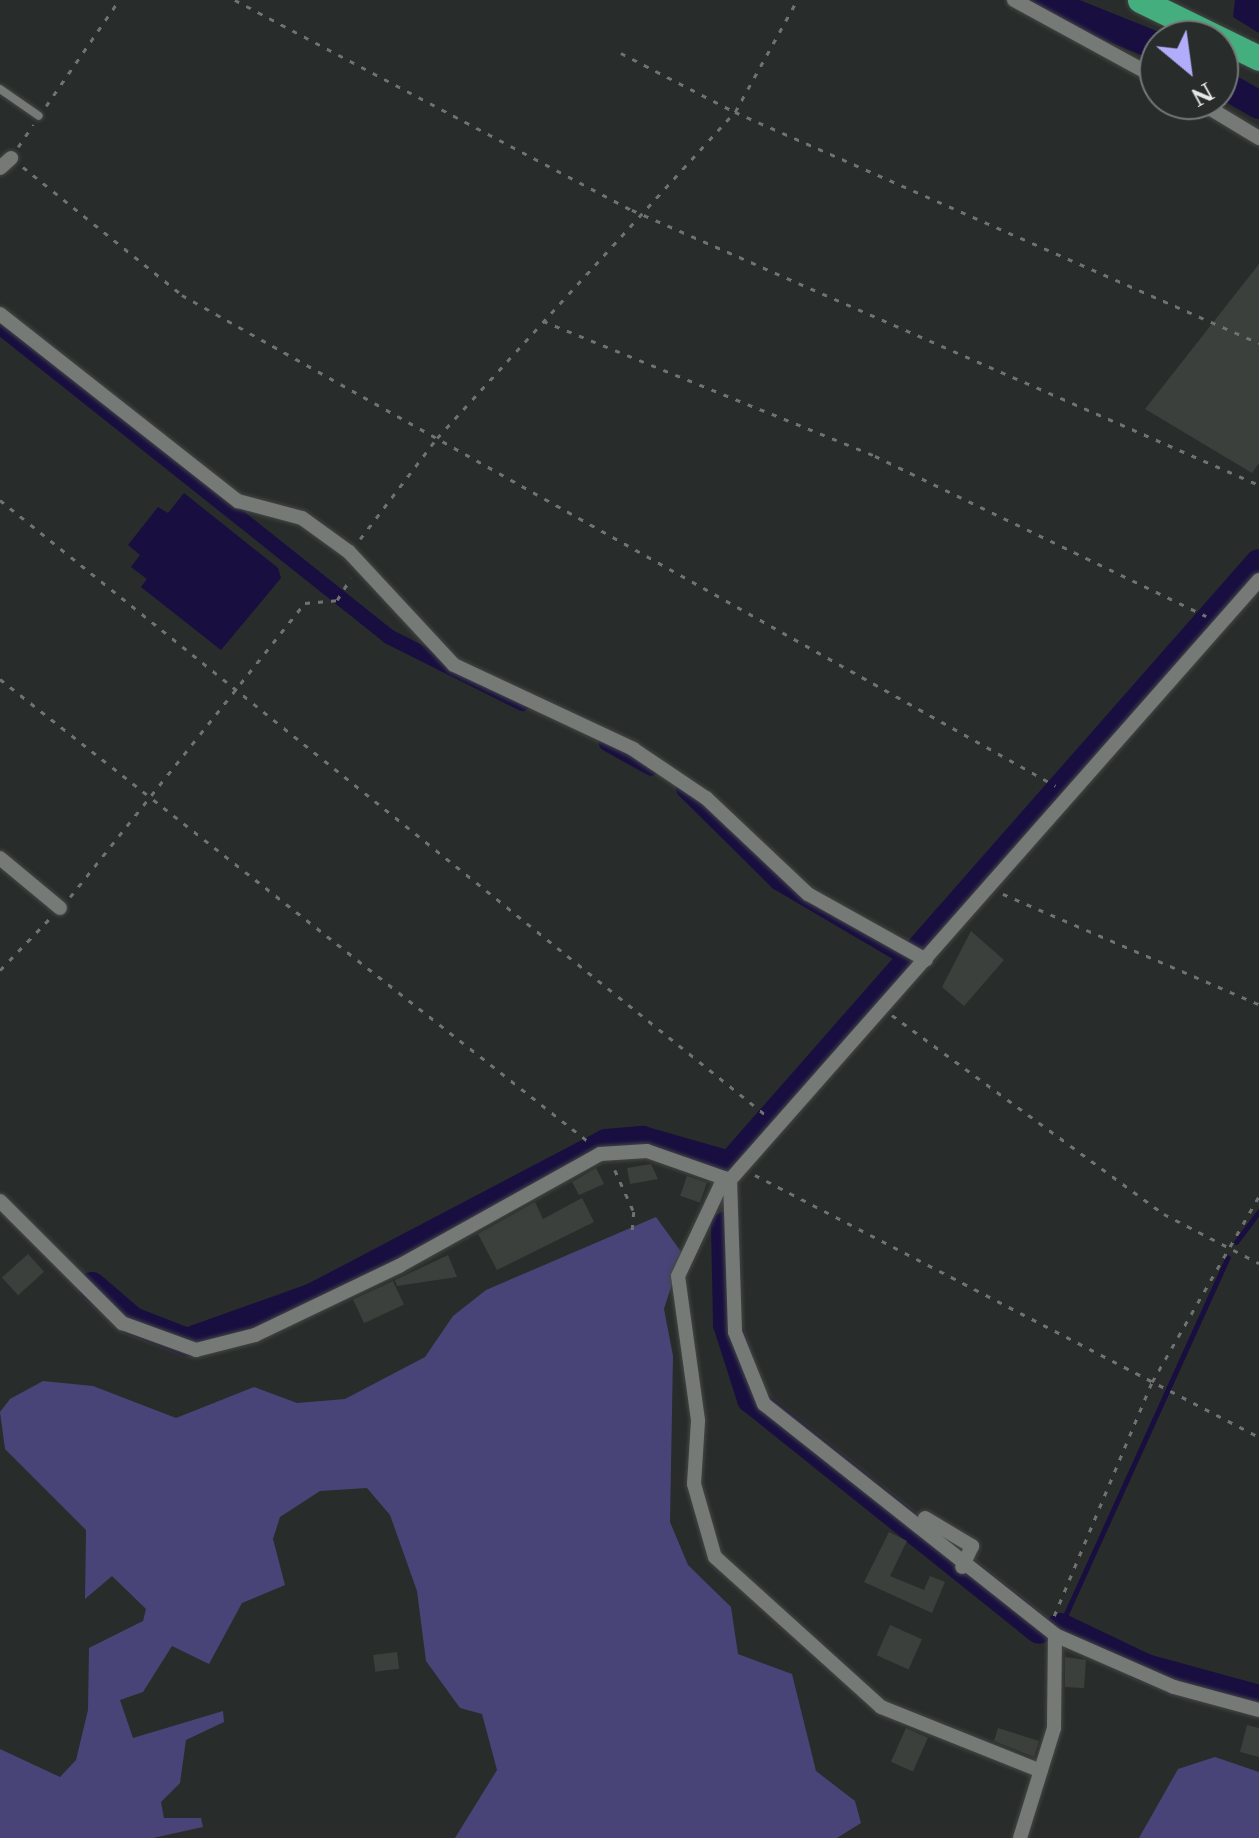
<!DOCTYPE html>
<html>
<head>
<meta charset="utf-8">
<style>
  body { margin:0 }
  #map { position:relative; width:1259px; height:1838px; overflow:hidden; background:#282c2a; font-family:Georgia,serif }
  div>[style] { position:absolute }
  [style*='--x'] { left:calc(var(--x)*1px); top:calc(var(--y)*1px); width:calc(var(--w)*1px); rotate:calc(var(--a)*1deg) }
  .green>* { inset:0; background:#484478 }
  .water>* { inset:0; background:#180e40 }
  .stream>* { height:5px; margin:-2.5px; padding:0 2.5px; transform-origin:2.5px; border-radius:2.5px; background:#180e40 }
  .canal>* { height:15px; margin:-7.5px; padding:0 7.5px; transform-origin:7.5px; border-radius:7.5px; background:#180e40 }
  .river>* { height:28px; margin:-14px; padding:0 14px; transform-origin:14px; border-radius:14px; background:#180e40 }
  .building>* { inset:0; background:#3b403d; transform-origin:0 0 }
  .path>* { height:2.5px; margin-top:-1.25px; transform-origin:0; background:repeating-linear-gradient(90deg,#6f7371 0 5px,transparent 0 13px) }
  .roads { filter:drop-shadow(0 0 2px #444745) drop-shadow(0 0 2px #444745) }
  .lane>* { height:8px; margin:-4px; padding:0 4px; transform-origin:4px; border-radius:4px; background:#757a77 }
  .street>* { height:14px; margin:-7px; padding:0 7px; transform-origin:7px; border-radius:7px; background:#757a77 }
  .highway>* { height:25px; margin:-12.5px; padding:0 12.5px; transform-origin:12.5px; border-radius:12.5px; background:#44ae7e }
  span { translate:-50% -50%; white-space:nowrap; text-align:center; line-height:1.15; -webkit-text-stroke:9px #282c2a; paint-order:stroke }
  .north { position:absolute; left:1139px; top:20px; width:100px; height:100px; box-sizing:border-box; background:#282c2a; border:2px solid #747876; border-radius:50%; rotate:151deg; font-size:28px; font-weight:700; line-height:40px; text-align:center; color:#e6e9e8 }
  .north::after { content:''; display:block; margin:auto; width:35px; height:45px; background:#b1adfa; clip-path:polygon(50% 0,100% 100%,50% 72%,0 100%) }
</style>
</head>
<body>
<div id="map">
  <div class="green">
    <i style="clip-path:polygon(656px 1217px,682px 1253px,664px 1309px,673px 1356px,670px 1522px,688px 1565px,731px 1607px,738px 1654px,792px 1674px,816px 1771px,855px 1801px,861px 1823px,837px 1838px,455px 1838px,497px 1770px,482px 1714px,460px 1708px,426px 1661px,417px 1591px,390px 1515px,367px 1488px,320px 1491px,280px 1517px,273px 1539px,285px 1585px,242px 1603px,209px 1664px,172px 1646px,143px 1692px,120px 1700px,133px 1738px,223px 1711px,224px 1722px,186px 1740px,180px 1783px,161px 1802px,164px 1818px,201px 1818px,203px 1827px,153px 1838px,0 1838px,0 1749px,60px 1777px,76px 1760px,88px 1710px,89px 1648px,143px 1621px,146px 1609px,112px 1576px,85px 1599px,86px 1530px,5px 1449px,0 1412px,10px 1399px,43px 1381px,93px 1386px,176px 1418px,254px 1387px,297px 1403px,345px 1399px,425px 1357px,453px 1316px,486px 1290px)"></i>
    <i style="clip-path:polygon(1215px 1757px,1259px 1772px,1259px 1838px,1139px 1838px,1178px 1769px)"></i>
  </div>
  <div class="water">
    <i style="clip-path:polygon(1235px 0,1259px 0,1259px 33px,1233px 17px)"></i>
    <i style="clip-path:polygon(184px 493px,278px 568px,281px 578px,221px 650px,141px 587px,147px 579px,131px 567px,140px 555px,128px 545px,158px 507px,168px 513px)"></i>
  </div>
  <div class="stream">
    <i style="--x:1236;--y:1242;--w:39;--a:-53"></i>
    <i style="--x:1060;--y:1627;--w:406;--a:-65.6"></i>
  </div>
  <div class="canal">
    <i style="--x:0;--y:327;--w:496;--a:38.5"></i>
    <i style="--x:388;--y:636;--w:150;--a:26.6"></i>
    <i style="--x:606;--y:743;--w:51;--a:29.1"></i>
    <i style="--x:683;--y:789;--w:132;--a:44.7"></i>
    <i style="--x:777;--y:882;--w:154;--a:30.4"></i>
  </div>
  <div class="river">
    <i style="--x:1042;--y:0;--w:126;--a:21.9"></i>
    <i style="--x:1219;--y:82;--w:46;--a:29.9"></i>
    <i style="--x:725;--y:1226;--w:98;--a:88.8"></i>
    <i style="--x:727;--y:1324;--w:79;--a:72.3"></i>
    <i style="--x:751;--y:1399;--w:369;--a:38.7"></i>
    <i style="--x:92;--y:1286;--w:54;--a:40.5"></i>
    <i style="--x:133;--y:1321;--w:58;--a:21.3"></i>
    <i style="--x:187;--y:1342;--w:134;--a:-19.7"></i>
    <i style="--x:313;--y:1297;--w:331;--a:-27.7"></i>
    <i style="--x:606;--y:1143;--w:36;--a:-5"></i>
    <i style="--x:642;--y:1140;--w:91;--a:15.9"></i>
    <i style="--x:730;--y:1165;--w:801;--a:-48.69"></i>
    <i style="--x:1060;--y:1627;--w:95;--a:25.5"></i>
    <i style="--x:1146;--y:1668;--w:117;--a:15.3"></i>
  </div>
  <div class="building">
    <i style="clip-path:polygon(1259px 264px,1259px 463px,1252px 473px,1145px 409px)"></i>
    <i style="clip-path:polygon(971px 931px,1004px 960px,964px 1006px,942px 987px)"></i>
    <i style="clip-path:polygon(651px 1164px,658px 1179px,630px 1184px,627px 1168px)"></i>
    <i style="clip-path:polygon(596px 1168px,604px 1184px,579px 1195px,572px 1182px)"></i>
    <i style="left:687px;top:1176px;width:21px;height:21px;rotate:19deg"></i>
    <i style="clip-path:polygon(582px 1198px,594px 1222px,497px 1270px,478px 1234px,535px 1202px,543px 1219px)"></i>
    <i style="left:28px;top:1254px;width:24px;height:35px;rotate:48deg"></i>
    <i style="clip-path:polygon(448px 1255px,457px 1277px,397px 1286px,395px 1280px)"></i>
    <i style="left:393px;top:1281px;width:26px;height:44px;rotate:65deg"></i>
    <i style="clip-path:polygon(889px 1532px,907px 1541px,890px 1576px,924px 1590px,930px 1576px,945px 1582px,932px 1613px,864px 1582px)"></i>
    <i style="left:890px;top:1625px;width:35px;height:33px;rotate:24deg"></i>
    <i style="left:397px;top:1652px;width:17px;height:24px;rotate:83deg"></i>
    <i style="clip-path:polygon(1065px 1657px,1086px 1660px,1084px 1688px,1065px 1687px)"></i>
    <i style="clip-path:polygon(1247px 1725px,1259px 1728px,1259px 1757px,1240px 1752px)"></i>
    <i style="left:906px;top:1728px;width:24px;height:37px;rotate:24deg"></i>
    <i style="clip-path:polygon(998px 1728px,1039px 1741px,1034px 1757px,994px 1741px)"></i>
  </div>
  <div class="path">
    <i style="--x:235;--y:0;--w:449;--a:27.9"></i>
    <i style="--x:632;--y:210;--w:685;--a:23.68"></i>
    <i style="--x:621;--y:53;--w:128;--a:27.4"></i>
    <i style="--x:735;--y:112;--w:573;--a:23.79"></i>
    <i style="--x:46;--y:106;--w:129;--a:-55.4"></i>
    <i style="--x:18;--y:147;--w:27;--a:-56"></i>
    <i style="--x:23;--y:167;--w:204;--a:38.8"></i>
    <i style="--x:182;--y:295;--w:1002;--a:29.33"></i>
    <i style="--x:543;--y:321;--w:358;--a:22.1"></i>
    <i style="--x:875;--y:456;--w:368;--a:25.8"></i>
    <i style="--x:0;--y:500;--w:984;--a:38.77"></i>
    <i style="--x:360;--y:539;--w:127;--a:-52.7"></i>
    <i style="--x:437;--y:438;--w:442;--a:-47.6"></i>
    <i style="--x:735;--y:112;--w:128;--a:-61"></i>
    <i style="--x:0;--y:679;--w:749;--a:38.17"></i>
    <i style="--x:1003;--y:894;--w:279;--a:23.3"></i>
    <i style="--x:70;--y:897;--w:376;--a:-51.4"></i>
    <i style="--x:305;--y:603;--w:32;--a:-5"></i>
    <i style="--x:337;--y:600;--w:26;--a:-58"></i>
    <i style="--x:0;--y:970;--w:74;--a:-46.1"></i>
    <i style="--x:892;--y:1015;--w:337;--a:36.2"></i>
    <i style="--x:1164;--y:1214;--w:107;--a:27.3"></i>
    <i style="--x:615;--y:1170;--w:46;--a:65.7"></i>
    <i style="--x:634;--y:1212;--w:22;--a:95"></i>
    <i style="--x:755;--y:1175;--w:568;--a:27.47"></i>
    <i style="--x:1054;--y:1616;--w:254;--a:-67.3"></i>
    <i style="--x:1152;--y:1382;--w:215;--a:-60.1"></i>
  </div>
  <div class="roads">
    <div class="lane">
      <i style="--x:0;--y:89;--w:47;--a:34.7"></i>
    </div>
    <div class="street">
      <i style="--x:1014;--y:0;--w:165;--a:28.6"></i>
      <i style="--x:1196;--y:100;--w:74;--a:31.1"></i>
      <i style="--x:0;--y:168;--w:15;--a:-42"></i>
      <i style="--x:0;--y:314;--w:303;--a:38.2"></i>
      <i style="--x:238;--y:501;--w:66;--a:14.9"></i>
      <i style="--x:302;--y:518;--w:58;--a:35.9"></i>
      <i style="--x:349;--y:552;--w:154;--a:47.1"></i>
      <i style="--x:454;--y:665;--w:198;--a:25.1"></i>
      <i style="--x:633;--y:749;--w:88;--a:33.9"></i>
      <i style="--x:706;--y:798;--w:140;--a:43.3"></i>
      <i style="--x:808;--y:894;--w:135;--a:29.2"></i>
      <i style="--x:1259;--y:580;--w:800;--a:131.4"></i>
      <i style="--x:730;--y:1180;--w:152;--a:88.1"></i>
      <i style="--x:735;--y:1332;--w:78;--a:68.1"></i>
      <i style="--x:764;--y:1404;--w:372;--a:38.4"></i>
      <i style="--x:1055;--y:1635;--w:130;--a:23.6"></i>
      <i style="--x:1174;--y:1687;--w:88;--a:15.1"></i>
      <i style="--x:0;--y:858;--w:78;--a:39.8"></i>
      <i style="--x:724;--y:1178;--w:108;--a:115.1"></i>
      <i style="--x:678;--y:1276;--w:146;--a:82.1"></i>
      <i style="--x:698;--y:1421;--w:63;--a:93.6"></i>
      <i style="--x:694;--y:1484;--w:76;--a:74"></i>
      <i style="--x:715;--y:1557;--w:224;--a:42.1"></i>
      <i style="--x:881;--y:1707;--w:172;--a:21.8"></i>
      <i style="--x:0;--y:1201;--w:173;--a:45"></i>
      <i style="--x:122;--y:1323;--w:79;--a:20"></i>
      <i style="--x:196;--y:1350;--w:61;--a:-14.3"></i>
      <i style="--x:255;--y:1335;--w:160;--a:-25.6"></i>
      <i style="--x:399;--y:1266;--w:230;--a:-29.1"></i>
      <i style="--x:600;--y:1154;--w:47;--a:-3.7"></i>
      <i style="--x:647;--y:1151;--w:88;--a:19.3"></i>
      <i style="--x:925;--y:1518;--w:55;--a:30.8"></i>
      <i style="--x:972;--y:1546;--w:23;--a:115"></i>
      <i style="--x:1020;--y:1838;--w:115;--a:-72.8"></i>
      <i style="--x:1054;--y:1728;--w:93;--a:-89.4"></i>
    </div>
    <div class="highway">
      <i style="--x:1140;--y:0;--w:132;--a:26"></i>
    </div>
  </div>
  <div class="north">N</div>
</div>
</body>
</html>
